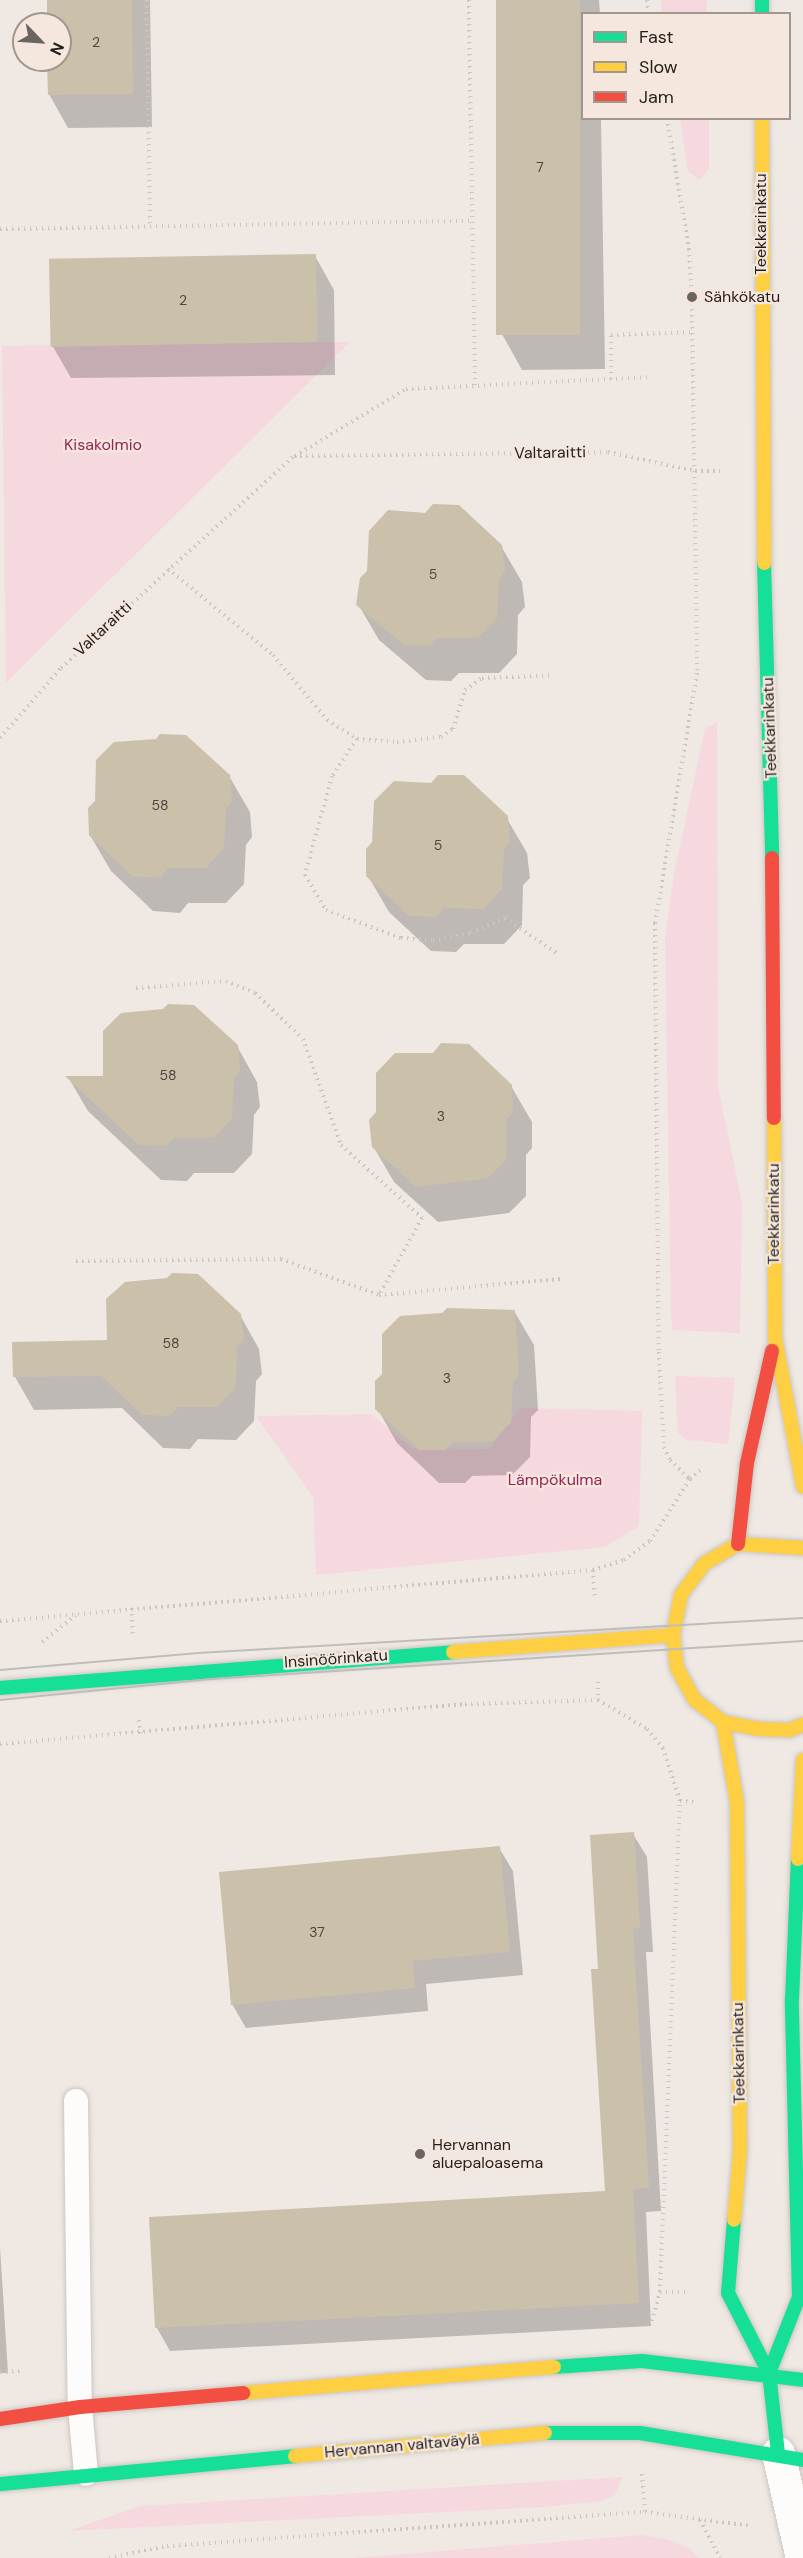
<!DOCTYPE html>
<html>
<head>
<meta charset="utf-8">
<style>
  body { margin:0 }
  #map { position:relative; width:803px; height:2558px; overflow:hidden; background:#efe8e3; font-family:"DM Sans",sans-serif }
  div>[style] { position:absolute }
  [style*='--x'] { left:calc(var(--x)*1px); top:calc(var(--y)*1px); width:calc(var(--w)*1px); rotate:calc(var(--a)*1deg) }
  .green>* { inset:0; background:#f6d8df; transform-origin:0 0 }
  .shadow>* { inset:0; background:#0003 }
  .building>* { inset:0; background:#cbc0aa; transform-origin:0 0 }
  .path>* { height:4px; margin-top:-2px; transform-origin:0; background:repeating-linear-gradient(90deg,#c9c7c5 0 1.5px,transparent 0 6px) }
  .roads { filter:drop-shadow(0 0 2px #ccc6c1) drop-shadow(0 0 2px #ccc6c1) }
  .lane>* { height:24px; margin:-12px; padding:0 12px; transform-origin:12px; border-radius:12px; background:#fdfcfb }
  .street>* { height:33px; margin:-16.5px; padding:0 16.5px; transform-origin:16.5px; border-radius:16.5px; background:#fdfcfb }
  .fast>* { height:14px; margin:-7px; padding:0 7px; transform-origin:7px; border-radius:7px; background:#16e098 }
  .slow>* { height:14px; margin:-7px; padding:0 7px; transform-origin:7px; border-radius:7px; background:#ffcf43 }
  .jam>* { height:14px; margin:-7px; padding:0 7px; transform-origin:7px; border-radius:7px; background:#f24e42 }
  .tram>* { height:1.5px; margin:-0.75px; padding:0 0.75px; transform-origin:0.75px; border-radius:0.75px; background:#bfbdbc }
  .dots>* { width:16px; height:16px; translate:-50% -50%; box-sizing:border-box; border:3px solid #f5e7dd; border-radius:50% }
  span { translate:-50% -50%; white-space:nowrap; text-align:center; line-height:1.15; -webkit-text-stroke:4.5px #f5e7dd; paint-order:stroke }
  .number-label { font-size:14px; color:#4c463e }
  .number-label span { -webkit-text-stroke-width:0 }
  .street-label { font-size:16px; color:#221e1a }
  .poi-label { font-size:16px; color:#221e1a }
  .left { translate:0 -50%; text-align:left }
  .park-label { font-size:16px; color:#962359 }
  .legend { position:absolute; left:581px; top:12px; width:210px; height:108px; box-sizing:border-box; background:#f5e7dd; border:2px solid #a1978f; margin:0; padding:8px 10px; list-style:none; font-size:18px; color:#221e1a }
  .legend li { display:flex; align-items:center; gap:12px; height:30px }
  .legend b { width:30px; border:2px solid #a1978f }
  .north { position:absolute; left:12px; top:12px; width:60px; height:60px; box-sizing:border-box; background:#f5e7dd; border:2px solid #a1978f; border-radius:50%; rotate:115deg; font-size:16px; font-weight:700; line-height:24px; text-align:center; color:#221e1a }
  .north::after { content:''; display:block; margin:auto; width:21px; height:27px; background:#6a6560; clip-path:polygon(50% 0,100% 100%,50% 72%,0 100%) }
</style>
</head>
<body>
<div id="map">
  <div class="green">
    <i style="left:661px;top:0;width:46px;height:13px"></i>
    <i style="clip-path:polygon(680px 119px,709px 119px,709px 169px,699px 180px,688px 171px)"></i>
    <i style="clip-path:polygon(350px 342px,49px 640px,6px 683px,2px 346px)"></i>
    <i style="clip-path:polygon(717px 722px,718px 1086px,742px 1203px,740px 1333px,673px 1330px,671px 1316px,665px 938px,674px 874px,705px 729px)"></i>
    <i style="clip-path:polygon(675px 1376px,735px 1378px,728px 1444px,687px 1440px,678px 1433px)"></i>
    <i style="clip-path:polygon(520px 1408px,642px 1411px,639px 1526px,605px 1547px,316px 1575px,313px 1497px,256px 1416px,371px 1414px,412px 1448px,489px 1449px)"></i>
    <i style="clip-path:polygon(622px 2477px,615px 2495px,601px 2501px,544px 2507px,68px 2531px,140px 2506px)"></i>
    <i style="clip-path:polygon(641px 2535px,670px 2540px,689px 2548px,699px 2558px,355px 2558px)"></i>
  </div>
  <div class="shadow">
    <i style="clip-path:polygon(48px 0,150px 0,152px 127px,68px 128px,49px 94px,49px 60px,60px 60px,60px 24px,48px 24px)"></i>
    <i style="clip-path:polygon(497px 0,599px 0,600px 14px,582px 14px,582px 118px,601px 118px,605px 369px,522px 370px,502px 334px)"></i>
    <i style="clip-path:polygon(315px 256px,334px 290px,335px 375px,71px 378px,52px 345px)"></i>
    <i style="clip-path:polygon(501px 546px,522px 582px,525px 607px,518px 615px,517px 654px,499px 673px,459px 673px,451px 681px,426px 680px,379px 640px,358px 604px)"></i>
    <i style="clip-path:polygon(229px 776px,250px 812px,252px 837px,246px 845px,244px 884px,226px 903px,188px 903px,180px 913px,153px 911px,111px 871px,90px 835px)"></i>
    <i style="clip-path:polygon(506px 817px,527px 853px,530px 878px,523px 885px,522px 925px,504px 944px,464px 944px,456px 952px,431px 951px,389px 912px,368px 876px)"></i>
    <i style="clip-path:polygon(237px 1046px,257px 1082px,260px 1107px,254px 1115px,252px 1154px,234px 1173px,194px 1173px,187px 1181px,161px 1180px,88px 1111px,68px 1077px,105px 1077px)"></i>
    <i style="clip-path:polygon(511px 1086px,532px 1122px,532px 1148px,526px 1155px,526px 1196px,509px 1213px,438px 1222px,394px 1182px,373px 1146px)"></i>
    <i style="clip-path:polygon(514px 1311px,534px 1345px,538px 1410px,531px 1417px,530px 1457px,512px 1475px,472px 1476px,465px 1483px,439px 1483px,397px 1443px,377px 1408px)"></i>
    <i style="clip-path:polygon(240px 1315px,259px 1349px,262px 1374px,256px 1381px,254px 1421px,236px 1440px,198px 1439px,190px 1449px,163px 1448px,122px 1408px,34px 1410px,15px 1377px,109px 1341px)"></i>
    <i style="clip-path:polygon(633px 1834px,647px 1857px,653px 1952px,646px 1952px,661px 2211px,646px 2212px,651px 2326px,170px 2351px,157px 2328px,607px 2192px,600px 1970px)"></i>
    <i style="clip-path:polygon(499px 1848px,513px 1871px,523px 1975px,426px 1984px,428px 2011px,246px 2028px,232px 2004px)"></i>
    <i style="clip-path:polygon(0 2247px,8px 2373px,0 2373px)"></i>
  </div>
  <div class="building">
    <i style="clip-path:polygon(47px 0,132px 0,133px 94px,48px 95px,47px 60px,60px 60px,60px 24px,47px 24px)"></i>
    <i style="left:496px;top:0;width:84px;height:335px"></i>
    <i style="left:316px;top:254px;width:88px;height:267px;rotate:89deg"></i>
    <i style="clip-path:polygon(433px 504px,459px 505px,502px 545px,505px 571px,499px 579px,497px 618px,478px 638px,438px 638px,430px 646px,404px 645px,356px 605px,360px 578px,367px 571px,369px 531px,388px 510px,425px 513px)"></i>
    <i style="clip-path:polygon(160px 734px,186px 735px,230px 775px,232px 801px,226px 809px,224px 848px,206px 868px,168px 868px,160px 878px,132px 876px,89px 835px,88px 808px,95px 801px,96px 760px,114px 742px,156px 739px)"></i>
    <i style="clip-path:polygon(438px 775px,464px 775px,508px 816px,510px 842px,504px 849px,502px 889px,483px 909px,444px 908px,436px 917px,409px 916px,366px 876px,366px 849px,372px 842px,374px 801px,394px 781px,431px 783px)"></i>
    <i style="clip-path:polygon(168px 1004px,194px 1005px,238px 1045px,240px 1071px,234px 1079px,232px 1118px,214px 1138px,174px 1138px,166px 1146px,139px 1145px,65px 1076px,103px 1076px,103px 1031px,121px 1013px,163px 1009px)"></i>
    <i style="clip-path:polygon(441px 1043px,469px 1044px,512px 1085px,513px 1112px,507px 1119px,506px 1160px,488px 1178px,416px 1187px,372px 1147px,369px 1120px,376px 1112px,376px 1073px,395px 1053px,433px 1053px)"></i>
    <i style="clip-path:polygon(172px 1273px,198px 1274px,241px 1314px,244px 1340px,237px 1348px,236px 1387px,217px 1407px,178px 1407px,170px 1416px,142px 1415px,101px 1376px,13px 1377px,12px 1342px,107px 1340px,106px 1299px,125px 1282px,167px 1278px)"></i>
    <i style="clip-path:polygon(447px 1308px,515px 1310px,519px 1375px,513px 1382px,511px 1422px,492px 1442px,453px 1442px,445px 1450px,419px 1450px,375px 1409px,375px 1381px,382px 1374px,382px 1334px,400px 1316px,442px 1313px)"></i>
    <i style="clip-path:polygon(634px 1832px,640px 1928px,633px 1929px,649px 2188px,633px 2189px,639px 2303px,155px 2328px,149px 2217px,605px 2191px,591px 1969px,598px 1969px,590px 1835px)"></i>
    <i style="clip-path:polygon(500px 1846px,510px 1952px,413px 1961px,415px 1988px,231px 2005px,219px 1872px)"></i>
  </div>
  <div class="path">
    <i style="--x:147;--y:0;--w:227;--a:89.2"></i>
    <i style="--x:469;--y:0;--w:386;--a:89.1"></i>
    <i style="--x:647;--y:0;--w:14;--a:82"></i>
    <i style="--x:667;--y:118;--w:133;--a:80.5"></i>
    <i style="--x:689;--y:249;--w:48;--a:86.4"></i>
    <i style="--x:692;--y:297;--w:376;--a:89.2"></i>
    <i style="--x:697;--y:673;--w:254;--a:99.5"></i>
    <i style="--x:655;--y:923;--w:429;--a:89.5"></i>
    <i style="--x:659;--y:1352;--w:95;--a:87"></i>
    <i style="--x:664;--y:1447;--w:14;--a:65"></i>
    <i style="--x:670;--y:1460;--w:28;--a:44"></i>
    <i style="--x:0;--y:229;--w:473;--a:-1"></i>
    <i style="--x:611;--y:379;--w:44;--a:-90"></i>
    <i style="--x:611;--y:335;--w:81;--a:-2.1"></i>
    <i style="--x:295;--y:456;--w:130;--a:-31.1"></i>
    <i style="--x:406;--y:389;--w:243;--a:-2.8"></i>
    <i style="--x:168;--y:569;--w:136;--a:39.3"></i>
    <i style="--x:273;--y:655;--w:85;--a:50.3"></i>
    <i style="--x:327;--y:720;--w:36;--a:32"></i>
    <i style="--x:357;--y:739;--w:40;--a:4.3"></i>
    <i style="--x:397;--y:742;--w:44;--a:-6.5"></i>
    <i style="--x:441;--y:737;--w:14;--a:-34"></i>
    <i style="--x:453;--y:729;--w:41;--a:-72.9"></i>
    <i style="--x:465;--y:690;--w:21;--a:-35"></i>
    <i style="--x:482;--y:678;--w:72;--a:-2.4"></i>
    <i style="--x:0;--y:738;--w:93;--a:-48.9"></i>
    <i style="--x:61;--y:668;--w:315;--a:-42.3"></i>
    <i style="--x:294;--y:456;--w:314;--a:-0.7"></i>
    <i style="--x:608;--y:452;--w:89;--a:12.3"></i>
    <i style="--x:695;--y:471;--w:28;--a:0"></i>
    <i style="--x:357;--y:739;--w:45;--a:124"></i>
    <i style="--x:332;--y:776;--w:103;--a:105.3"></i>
    <i style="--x:305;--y:875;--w:41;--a:59"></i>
    <i style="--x:326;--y:910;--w:80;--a:20.5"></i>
    <i style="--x:401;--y:938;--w:32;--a:5"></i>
    <i style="--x:433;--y:941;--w:39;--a:-12"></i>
    <i style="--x:471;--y:933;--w:37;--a:-24"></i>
    <i style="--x:505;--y:918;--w:64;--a:34.2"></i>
    <i style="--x:136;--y:988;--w:90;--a:-4.4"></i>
    <i style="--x:226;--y:981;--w:31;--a:22"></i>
    <i style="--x:255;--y:993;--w:66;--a:43.8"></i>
    <i style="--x:303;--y:1039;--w:113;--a:70.3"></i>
    <i style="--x:341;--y:1145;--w:109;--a:42"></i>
    <i style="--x:422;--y:1218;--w:88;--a:119.2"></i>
    <i style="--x:76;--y:1261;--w:205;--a:-0.6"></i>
    <i style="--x:281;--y:1259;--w:104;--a:20.2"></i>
    <i style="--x:379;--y:1295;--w:183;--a:-5"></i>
    <i style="--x:593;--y:1570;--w:30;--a:86"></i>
    <i style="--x:132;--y:1608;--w:29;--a:88"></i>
    <i style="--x:0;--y:1621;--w:595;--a:-4.92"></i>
    <i style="--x:593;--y:1570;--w:33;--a:-18"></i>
    <i style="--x:624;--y:1560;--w:32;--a:-36"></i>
    <i style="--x:650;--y:1541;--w:74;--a:-57.2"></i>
    <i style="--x:690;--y:1479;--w:18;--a:-41"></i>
    <i style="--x:42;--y:1642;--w:43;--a:-38.5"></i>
    <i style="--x:598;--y:1682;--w:18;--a:90"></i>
    <i style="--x:139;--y:1720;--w:14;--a:82"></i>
    <i style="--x:0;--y:1744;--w:467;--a:-4.9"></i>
    <i style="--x:465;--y:1704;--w:133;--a:-1.7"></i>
    <i style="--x:598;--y:1700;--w:57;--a:30.6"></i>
    <i style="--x:647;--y:1729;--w:25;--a:50"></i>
    <i style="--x:663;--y:1748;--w:56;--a:72.2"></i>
    <i style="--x:680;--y:1801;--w:15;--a:4"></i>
    <i style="--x:660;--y:2292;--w:28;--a:0"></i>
    <i style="--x:652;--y:2321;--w:30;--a:-75"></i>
    <i style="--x:660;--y:2292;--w:491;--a:-87.7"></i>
    <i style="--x:0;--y:2372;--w:22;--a:-3"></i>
    <i style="--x:642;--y:2474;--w:38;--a:85"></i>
    <i style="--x:700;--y:2520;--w:43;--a:62.2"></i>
    <i style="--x:109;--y:2558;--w:59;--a:-11.7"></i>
    <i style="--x:167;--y:2546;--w:479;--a:-4.1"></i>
    <i style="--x:645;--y:2512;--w:108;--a:7.5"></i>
  </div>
  <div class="roads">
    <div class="lane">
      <i style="--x:76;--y:2101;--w:306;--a:89.3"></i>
      <i style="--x:80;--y:2407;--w:67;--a:84.9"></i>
    </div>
    <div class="street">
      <i style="--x:778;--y:2453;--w:108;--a:77.1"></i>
    </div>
    <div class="fast">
      <i style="--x:762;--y:0;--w:14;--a:90"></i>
      <i style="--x:764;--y:563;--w:295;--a:88.4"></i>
      <i style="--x:0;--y:1688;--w:454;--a:-4.5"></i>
      <i style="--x:734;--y:2220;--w:73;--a:94.7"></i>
      <i style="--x:728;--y:2293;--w:90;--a:62.9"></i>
      <i style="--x:769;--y:2373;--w:81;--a:83.6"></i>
      <i style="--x:554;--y:2367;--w:88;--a:-3.9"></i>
      <i style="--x:642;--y:2361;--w:162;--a:6.7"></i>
      <i style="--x:769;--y:2373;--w:82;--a:-68.5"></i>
      <i style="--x:799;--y:2297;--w:297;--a:-91.4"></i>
      <i style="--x:792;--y:2000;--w:141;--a:-87.6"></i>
      <i style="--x:545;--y:2433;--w:95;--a:0"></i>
      <i style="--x:640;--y:2433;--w:165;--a:9.4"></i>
      <i style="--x:0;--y:2484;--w:296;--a:-5.4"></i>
    </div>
    <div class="slow">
      <i style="--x:762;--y:118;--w:445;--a:89.7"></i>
      <i style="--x:774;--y:1118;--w:220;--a:89.7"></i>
      <i style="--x:775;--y:1338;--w:151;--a:79.3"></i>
      <i style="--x:803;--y:1548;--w:65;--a:-176.5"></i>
      <i style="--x:738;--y:1544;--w:39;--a:150"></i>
      <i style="--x:704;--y:1564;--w:39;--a:127"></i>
      <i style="--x:681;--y:1595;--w:41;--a:101.3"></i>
      <i style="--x:673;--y:1635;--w:33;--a:83"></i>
      <i style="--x:677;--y:1668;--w:37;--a:61"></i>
      <i style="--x:695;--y:1700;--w:36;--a:38"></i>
      <i style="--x:723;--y:1722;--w:36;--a:11"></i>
      <i style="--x:758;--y:1729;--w:31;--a:2"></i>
      <i style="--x:789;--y:1730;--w:15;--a:-20"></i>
      <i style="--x:453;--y:1652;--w:221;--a:-4.4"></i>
      <i style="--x:723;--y:1722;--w:81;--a:80.1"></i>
      <i style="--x:737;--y:1802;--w:350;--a:89.5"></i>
      <i style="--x:740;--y:2152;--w:68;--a:95"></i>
      <i style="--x:798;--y:1859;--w:99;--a:-87.1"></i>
      <i style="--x:243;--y:2393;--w:312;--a:-4.8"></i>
      <i style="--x:295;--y:2456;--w:251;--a:-5.3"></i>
    </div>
    <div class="jam">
      <i style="--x:772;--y:858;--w:260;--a:89.6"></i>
      <i style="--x:738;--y:1544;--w:81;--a:-83.7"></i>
      <i style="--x:747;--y:1463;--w:115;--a:-77.4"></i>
      <i style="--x:0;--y:2419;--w:81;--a:-8.5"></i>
      <i style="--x:80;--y:2407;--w:164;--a:-4.9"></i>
    </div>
  </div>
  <div class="tram">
    <i style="--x:0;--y:1670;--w:199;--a:-4.9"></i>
    <i style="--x:198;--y:1653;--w:606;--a:-3.31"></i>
    <i style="--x:0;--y:1700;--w:212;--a:-5.7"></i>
    <i style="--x:211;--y:1679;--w:593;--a:-3.67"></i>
  </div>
  <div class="dots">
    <i style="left:692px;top:297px;background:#6a6560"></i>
    <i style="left:420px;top:2154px;background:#6a6560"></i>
  </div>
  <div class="number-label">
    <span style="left:96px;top:42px">2</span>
    <span style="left:540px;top:167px">7</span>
    <span style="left:183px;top:300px">2</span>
    <span style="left:433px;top:574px">5</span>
    <span style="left:160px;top:805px">58</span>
    <span style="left:438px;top:845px">5</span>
    <span style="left:168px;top:1075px">58</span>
    <span style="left:441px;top:1116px">3</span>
    <span style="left:171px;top:1343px">58</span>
    <span style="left:447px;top:1378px">3</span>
    <span style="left:317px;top:1932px">37</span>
  </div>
  <div class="street-label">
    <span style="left:761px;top:224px;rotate:-90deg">Teekkarinkatu</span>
    <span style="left:550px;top:453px;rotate:-1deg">Valtaraitti</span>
    <span style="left:103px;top:629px;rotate:-43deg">Valtaraitti</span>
    <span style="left:770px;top:728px;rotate:-92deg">Teekkarinkatu</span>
    <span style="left:774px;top:1214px;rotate:-90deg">Teekkarinkatu</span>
    <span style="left:336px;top:1659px;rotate:-4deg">Insinöörinkatu</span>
    <span style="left:739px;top:2053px;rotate:-91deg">Teekkarinkatu</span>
    <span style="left:402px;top:2446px;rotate:-5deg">Hervannan valtaväylä</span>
  </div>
  <div class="poi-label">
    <span class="left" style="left:704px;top:297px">Sähkökatu</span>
    <span class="left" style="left:432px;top:2154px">Hervannan<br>aluepaloasema</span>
  </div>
  <div class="park-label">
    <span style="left:103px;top:445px">Kisakolmio</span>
    <span style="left:555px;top:1480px">Lämpökulma</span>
  </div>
  <ul class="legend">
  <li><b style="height:8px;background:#16e098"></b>Fast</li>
  <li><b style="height:8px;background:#ffcf43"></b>Slow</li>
  <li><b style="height:8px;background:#f24e42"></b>Jam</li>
  </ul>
  <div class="north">N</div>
</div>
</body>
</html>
